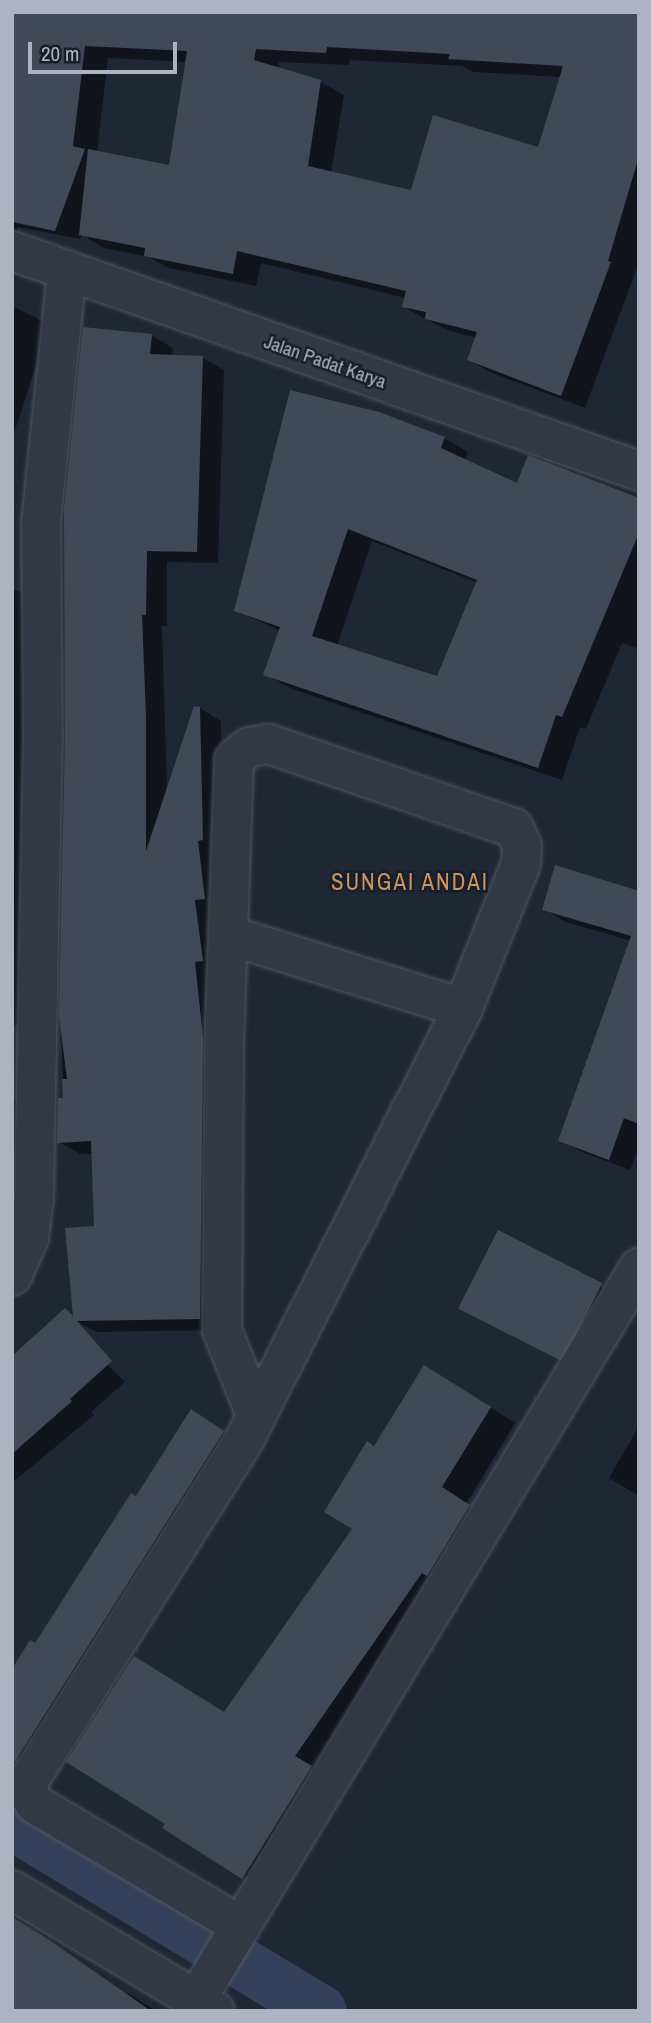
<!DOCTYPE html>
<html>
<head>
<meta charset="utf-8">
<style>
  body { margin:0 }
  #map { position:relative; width:651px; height:2023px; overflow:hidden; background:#202734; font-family:"Archivo Narrow",sans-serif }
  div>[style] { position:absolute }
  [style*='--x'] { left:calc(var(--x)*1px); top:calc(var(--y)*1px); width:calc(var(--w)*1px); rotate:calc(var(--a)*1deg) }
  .shadow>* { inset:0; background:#0007 }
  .canal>* { height:52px; margin:-26px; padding:0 26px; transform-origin:26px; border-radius:26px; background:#34415b }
  .building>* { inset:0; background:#414959; transform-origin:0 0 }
  .roads { filter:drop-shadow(0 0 2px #505663) drop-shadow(0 0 2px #505663) }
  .minor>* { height:38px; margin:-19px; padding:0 19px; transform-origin:19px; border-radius:19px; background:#333945 }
  .tertiary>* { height:38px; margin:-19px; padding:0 19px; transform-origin:19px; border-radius:19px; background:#333945 }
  span { translate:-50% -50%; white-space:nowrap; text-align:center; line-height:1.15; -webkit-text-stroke:5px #181e29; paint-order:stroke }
  .street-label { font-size:19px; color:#adb3c2 }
  .quarter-label { font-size:23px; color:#cd955d; letter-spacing:2px }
  .frame { position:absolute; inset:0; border:14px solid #adb3c2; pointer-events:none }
  .scale { position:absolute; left:28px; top:42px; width:149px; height:32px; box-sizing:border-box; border:4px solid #adb3c2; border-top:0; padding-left:9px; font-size:21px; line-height:24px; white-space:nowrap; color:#adb3c2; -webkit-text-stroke:5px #181e29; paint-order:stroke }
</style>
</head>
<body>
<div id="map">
  <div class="shadow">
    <i style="clip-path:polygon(evenodd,12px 12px,639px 12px,639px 263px,585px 408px,492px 373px,469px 360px,477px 338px,450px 331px,427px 320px,404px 307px,406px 298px,261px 263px,256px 286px,169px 268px,149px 257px,104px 248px,82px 235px,80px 239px,18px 227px,12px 244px,12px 12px,108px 58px,187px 62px,170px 167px,97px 153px,108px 58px,12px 12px,350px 60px,462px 66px,473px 72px,561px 77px,539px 150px,413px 192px,331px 173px,344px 95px,321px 82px,278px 69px,279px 62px,349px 65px,350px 60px)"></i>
    <i style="clip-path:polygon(12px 306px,49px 324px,12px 440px)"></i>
    <i style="clip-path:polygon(152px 336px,173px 348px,172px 357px,203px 358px,224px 370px,218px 563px,167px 562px,167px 626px,162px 626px,167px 791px,200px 708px,221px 721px,224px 852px,221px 1330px,96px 1332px,75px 1320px,96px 1228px,93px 1154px,80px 1154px,59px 1142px,64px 1100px,61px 1025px)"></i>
    <i style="clip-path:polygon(evenodd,444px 438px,468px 452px,465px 461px,518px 485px,529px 458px,639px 500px,639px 649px,622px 643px,586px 729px,580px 727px,562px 780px,289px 688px,266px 674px,281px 631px,236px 611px,444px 438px,372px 541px,478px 583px,438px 678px,337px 646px,372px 541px)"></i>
    <i style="clip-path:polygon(12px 590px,19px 591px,42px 604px,38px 1026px,12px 1025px)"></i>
    <i style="clip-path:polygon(639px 893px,639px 1148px,630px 1170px,582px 1152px,560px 1140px,631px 941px,566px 922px,544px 909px)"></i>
    <i style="clip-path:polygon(12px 1099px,36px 1112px,35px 1190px,12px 1189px)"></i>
    <i style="clip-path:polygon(499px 1233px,624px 1299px,581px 1371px,483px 1320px)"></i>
    <i style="clip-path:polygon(54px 1321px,77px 1334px,125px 1382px,91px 1412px,94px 1415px,12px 1483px,12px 1356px)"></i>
    <i style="clip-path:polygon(450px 1382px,515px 1423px,466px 1504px,495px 1521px,269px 1892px,164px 1828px,226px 1714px,354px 1529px,375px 1448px)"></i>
    <i style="clip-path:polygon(208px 1421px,240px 1442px,35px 1767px,12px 1754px,35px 1645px,136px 1498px)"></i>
    <i style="clip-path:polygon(639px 1426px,639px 1496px,609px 1478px)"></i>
    <i style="clip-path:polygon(128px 1993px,156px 2011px,12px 2011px,127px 1994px)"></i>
  </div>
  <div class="canal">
    <i style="--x:12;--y:1824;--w:361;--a:31.2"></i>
  </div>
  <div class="building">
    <i style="clip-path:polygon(evenodd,12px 12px,639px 12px,639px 156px,608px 261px,611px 262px,561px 396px,467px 360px,477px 332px,425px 319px,426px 312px,402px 307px,406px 291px,237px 251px,233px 274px,144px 256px,145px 248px,79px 235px,88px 149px,169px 165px,187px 51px,85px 46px,73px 146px,85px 149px,55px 231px,12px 222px,12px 12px,327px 47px,450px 54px,448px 59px,563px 66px,538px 147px,433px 115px,411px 190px,308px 166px,321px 80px,254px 60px,256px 49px,326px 53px,327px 47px)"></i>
    <i style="clip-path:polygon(83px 327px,152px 334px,150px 354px,203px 356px,197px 552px,147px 551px,146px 615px,142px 615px,146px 717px,146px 851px,194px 706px,200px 707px,203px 840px,198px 841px,205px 899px,195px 900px,203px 961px,195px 962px,203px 1037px,200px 1319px,77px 1321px,112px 1361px,70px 1399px,72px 1401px,12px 1454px,12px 1356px,65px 1308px,73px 1316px,65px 1228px,94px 1226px,91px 1141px,57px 1143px,58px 1098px,63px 1098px,62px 1079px,67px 1079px,59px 1016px,65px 742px,64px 511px)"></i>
    <i style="clip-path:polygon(evenodd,290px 390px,379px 412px,445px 437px,441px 448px,517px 483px,528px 455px,639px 498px,639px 533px,562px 717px,556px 715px,538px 768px,263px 675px,280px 627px,234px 611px,290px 390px,348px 529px,477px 580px,437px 676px,312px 636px,348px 529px)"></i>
    <i style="clip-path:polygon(555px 865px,639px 891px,639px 1124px,624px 1118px,609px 1160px,558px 1141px,631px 936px,542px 910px)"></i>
    <i style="left:498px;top:1230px;width:117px;height:88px;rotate:27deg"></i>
    <i style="clip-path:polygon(424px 1365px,491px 1407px,442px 1487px,470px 1505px,427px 1576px,422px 1573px,295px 1756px,312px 1766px,242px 1879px,162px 1828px,165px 1824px,66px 1762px,134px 1656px,224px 1712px,352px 1529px,324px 1512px,367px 1441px,374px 1446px)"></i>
    <i style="clip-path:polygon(191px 1409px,224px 1431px,12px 1766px,12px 1669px,30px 1640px,35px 1643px,131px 1493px,136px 1496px)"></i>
    <i style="clip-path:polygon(12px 1917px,48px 1939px,151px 2011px,12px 2011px)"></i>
  </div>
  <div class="roads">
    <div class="minor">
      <i style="--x:228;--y:935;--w:246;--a:17.3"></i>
      <i style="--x:12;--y:1276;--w:42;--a:-65.9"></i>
      <i style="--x:29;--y:1238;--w:40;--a:-82.9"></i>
      <i style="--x:34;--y:1198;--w:456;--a:-88.9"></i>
      <i style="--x:43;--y:742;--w:219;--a:-90.5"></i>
      <i style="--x:41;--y:523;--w:251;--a:-84.1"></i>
      <i style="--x:12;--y:1890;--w:236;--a:30.8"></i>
      <i style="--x:241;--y:1926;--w:239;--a:-149.4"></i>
      <i style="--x:35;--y:1804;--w:11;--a:-124"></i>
      <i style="--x:29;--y:1795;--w:13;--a:-94"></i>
      <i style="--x:28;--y:1782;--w:400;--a:-57.7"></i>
      <i style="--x:242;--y:1444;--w:489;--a:-63.1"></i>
      <i style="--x:463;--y:1008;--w:155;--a:-68.1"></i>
      <i style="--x:521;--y:864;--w:18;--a:-87"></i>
      <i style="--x:522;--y:846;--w:20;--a:-114"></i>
      <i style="--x:514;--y:828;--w:260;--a:-161.1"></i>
      <i style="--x:268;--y:744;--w:19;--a:171"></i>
      <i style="--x:249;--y:747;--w:19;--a:141"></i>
      <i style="--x:234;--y:759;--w:290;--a:92"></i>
      <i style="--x:224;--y:1049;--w:281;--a:90.4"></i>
      <i style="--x:222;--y:1330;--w:92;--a:68.2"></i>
      <i style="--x:196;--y:2000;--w:856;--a:-58.82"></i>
    </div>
    <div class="tertiary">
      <i style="--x:12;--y:251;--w:664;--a:19.33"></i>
    </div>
  </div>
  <div class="street-label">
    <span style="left:325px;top:362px;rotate:19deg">Jalan Padat Karya</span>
  </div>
  <div class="quarter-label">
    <span style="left:410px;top:882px">SUNGAI ANDAI</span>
  </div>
  <div class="frame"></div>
  <div class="scale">20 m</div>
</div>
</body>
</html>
